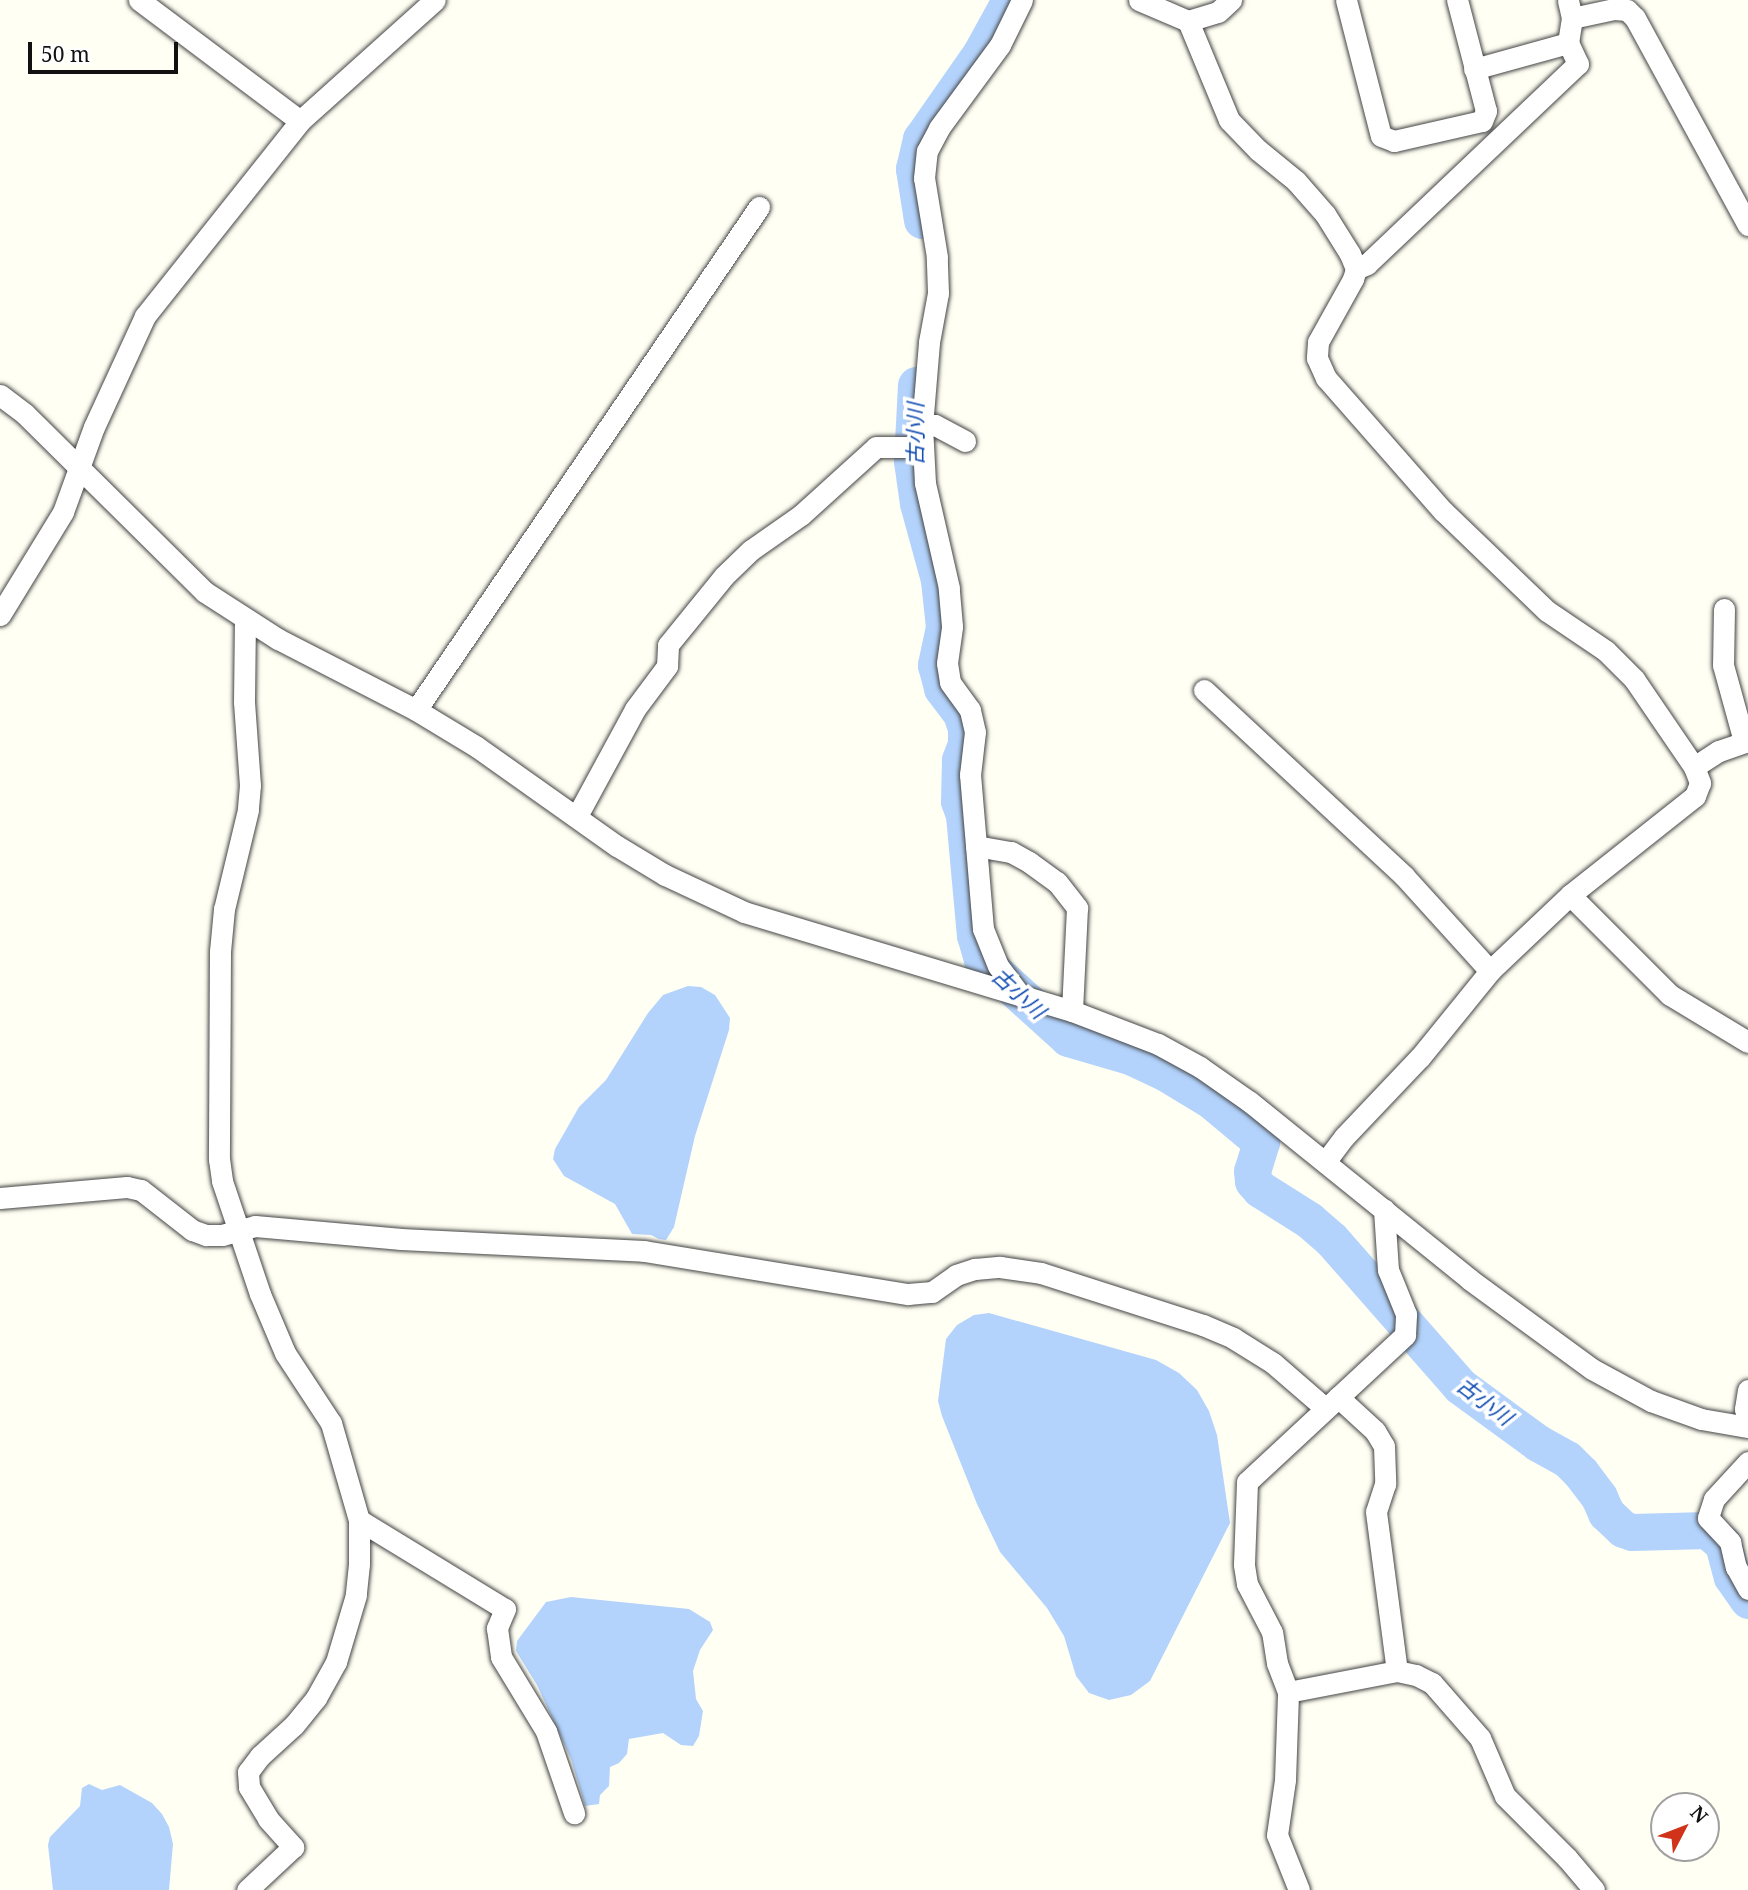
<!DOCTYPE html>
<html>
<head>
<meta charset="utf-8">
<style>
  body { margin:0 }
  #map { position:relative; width:1748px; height:1890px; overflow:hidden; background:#fffff4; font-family:"Noto Serif","Noto Sans JP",serif }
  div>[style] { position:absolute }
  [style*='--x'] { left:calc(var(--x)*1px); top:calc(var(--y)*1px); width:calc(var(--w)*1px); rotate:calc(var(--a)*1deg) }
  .water>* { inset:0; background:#b3d3fc }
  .river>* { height:37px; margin:-18.5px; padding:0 18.5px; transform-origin:18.5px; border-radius:18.5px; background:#b3d3fc }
  .roads { filter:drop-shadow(0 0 2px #444) drop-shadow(0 0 2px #444) }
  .minor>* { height:21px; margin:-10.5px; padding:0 10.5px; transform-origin:10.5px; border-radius:10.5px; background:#fff }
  span { translate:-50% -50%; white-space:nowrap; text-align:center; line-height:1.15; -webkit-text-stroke:7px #fff; paint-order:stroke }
  .water-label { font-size:21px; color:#0b49b1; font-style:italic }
  .north { position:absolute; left:1650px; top:1792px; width:70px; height:70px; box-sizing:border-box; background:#fff; border:2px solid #a0a0a0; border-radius:50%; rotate:48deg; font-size:19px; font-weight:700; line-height:28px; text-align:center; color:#111 }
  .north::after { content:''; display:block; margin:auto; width:24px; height:32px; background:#d03319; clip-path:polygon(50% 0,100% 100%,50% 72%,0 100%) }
  .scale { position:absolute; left:28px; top:42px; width:150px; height:32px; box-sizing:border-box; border:4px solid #111; border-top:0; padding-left:9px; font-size:21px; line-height:24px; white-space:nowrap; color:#111; -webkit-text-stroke:5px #fff; paint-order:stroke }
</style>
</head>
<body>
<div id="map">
  <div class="water">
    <i style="clip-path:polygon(688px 986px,701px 987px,715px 995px,730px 1018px,729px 1030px,695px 1136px,674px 1227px,666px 1240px,659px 1239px,651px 1235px,632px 1234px,615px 1204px,564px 1176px,553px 1159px,555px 1149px,579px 1107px,606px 1080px,648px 1013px,663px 995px)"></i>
    <i style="clip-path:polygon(989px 1313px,1156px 1360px,1179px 1373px,1197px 1390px,1209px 1411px,1217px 1435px,1230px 1523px,1150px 1681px,1131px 1695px,1109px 1700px,1089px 1693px,1076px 1676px,1064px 1636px,1047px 1608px,1000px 1552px,977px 1504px,942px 1416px,938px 1401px,946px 1339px,957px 1325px,974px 1315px)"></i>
    <i style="clip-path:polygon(571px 1597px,689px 1609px,710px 1622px,713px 1630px,700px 1650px,693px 1671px,696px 1699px,703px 1711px,699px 1736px,693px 1746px,681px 1745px,663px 1733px,629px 1739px,627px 1754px,619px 1763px,610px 1767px,609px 1786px,600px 1795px,599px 1804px,585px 1806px,571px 1759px,537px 1685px,516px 1651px,517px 1641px,546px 1602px)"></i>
    <i style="clip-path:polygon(89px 1784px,102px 1790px,120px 1785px,152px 1803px,162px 1814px,169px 1827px,173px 1844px,169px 1890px,53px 1890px,48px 1845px,50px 1837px,80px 1806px,82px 1788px)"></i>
  </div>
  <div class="river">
    <i style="--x:922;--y:220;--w:52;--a:-98.9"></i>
    <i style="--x:914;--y:169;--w:31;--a:-77"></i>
    <i style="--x:921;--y:139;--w:105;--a:-55.1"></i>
    <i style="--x:981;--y:53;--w:60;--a:-61.3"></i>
    <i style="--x:916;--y:385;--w:76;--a:93"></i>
    <i style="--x:912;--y:461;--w:42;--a:81.9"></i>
    <i style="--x:918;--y:503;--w:80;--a:74.7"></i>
    <i style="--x:939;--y:580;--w:47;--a:83.9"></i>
    <i style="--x:944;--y:627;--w:39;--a:102"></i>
    <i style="--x:936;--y:665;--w:24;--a:75"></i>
    <i style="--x:942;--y:688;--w:31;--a:53"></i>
    <i style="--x:961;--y:713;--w:16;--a:72"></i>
    <i style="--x:966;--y:728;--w:16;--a:90"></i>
    <i style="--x:966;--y:744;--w:17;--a:111"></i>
    <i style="--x:960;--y:760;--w:41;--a:91.4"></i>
    <i style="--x:959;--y:801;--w:15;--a:70"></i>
    <i style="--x:964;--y:815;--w:121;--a:84.8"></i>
    <i style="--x:975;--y:935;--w:26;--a:74"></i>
    <i style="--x:982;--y:960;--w:116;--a:42.2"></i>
    <i style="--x:1068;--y:1038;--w:65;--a:16.2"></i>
    <i style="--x:1130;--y:1056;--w:40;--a:25"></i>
    <i style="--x:1166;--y:1073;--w:54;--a:31.3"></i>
    <i style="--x:1212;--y:1101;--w:64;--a:39.9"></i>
    <i style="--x:1261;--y:1142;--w:30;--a:107"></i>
    <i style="--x:1252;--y:1171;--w:10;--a:84"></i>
    <i style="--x:1253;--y:1181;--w:11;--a:49"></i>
    <i style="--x:1260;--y:1189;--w:58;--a:32.3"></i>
    <i style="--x:1309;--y:1220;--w:29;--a:41"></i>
    <i style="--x:1331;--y:1239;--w:196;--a:48.7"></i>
    <i style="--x:1460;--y:1386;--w:97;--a:36.2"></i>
    <i style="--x:1538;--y:1443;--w:33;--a:29"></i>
    <i style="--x:1567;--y:1459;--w:20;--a:45"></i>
    <i style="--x:1581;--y:1473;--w:30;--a:53"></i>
    <i style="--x:1599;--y:1497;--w:17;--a:66"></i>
    <i style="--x:1606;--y:1513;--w:23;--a:43"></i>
    <i style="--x:1623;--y:1529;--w:9;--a:18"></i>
    <i style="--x:1632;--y:1532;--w:75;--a:-1.5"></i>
    <i style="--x:1707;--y:1530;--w:21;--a:41"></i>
    <i style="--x:1723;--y:1544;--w:34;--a:75"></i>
    <i style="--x:1732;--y:1577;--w:28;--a:55"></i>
  </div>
  <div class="roads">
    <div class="minor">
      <i style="--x:139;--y:0;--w:201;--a:36.9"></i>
      <i style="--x:1139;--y:0;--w:53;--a:23.2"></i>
      <i style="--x:1188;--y:21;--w:31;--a:-17"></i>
      <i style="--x:1218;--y:12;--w:18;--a:-43"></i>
      <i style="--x:1346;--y:0;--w:140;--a:75.6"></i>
      <i style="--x:1381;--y:136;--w:14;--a:21"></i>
      <i style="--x:1394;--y:141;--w:90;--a:-12.8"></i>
      <i style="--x:1482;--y:121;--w:11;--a:-68"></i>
      <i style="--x:1486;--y:111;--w:115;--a:-104.6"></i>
      <i style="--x:1572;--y:18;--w:43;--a:-12.1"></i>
      <i style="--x:1614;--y:9;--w:13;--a:4"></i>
      <i style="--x:1627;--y:10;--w:11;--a:45"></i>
      <i style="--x:1635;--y:18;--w:236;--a:61.4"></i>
      <i style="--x:1188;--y:21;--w:107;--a:67.5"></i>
      <i style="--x:1229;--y:120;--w:42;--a:46"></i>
      <i style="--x:1258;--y:150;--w:49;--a:39.2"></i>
      <i style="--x:1296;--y:181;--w:44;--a:48.7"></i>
      <i style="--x:1325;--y:214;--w:47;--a:58"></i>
      <i style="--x:1350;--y:254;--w:16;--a:68"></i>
      <i style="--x:1356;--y:269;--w:10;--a:107"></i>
      <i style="--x:1353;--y:279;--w:72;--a:119.1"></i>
      <i style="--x:1318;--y:342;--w:16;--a:94"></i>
      <i style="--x:1317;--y:358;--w:22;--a:66"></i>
      <i style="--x:1326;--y:378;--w:177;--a:48.7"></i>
      <i style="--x:1443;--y:511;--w:144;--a:43.9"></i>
      <i style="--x:1547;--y:611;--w:71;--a:34.1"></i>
      <i style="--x:1606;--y:651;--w:40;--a:45"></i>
      <i style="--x:1634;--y:679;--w:107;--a:55.7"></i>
      <i style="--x:1694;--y:767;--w:17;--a:69"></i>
      <i style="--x:1700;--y:783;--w:14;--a:111"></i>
      <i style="--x:1695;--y:796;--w:159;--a:141.6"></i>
      <i style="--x:1570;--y:895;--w:110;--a:136.5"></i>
      <i style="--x:1490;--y:971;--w:111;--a:129.1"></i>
      <i style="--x:1420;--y:1057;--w:110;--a:133.5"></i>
      <i style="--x:1344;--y:1137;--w:31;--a:127"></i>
      <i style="--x:1474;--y:69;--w:98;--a:-15.5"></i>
      <i style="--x:1568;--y:43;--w:25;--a:-81"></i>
      <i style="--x:1572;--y:18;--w:18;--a:-103"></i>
      <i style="--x:1356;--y:269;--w:12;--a:-24"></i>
      <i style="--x:1367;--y:264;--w:291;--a:-43.5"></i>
      <i style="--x:1578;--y:64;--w:23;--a:-115"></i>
      <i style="--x:0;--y:395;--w:31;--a:37"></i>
      <i style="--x:25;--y:414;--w:253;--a:44.7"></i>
      <i style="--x:205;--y:592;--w:87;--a:32.8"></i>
      <i style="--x:278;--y:639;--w:155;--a:27.2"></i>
      <i style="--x:416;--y:710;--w:71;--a:31.2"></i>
      <i style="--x:477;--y:747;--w:171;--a:35.3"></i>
      <i style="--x:617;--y:846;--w:56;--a:31.1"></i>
      <i style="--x:665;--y:875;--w:87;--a:25.1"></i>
      <i style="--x:744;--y:912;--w:343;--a:16.8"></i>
      <i style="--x:1072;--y:1011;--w:92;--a:21"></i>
      <i style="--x:1158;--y:1044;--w:48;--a:28.7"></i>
      <i style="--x:1200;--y:1067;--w:61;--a:35"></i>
      <i style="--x:1250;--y:1102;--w:282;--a:38.9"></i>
      <i style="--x:1469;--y:1279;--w:152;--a:36.2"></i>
      <i style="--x:1592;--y:1369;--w:67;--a:28.5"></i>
      <i style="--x:1651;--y:1401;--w:53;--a:19.8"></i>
      <i style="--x:1701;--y:1419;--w:48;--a:9.7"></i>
      <i style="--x:922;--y:426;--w:13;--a:-4"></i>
      <i style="--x:935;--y:425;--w:34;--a:28"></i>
      <i style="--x:1724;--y:609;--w:56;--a:91"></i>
      <i style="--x:1723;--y:665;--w:79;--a:74.6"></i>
      <i style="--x:0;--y:615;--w:121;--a:-58.5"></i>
      <i style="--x:63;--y:512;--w:90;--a:-70"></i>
      <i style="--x:94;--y:427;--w:122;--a:-65.3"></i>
      <i style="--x:145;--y:316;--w:249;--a:-51.5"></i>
      <i style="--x:300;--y:121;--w:181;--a:-41.9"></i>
      <i style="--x:245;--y:619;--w:83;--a:90.7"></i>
      <i style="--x:244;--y:702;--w:83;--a:85.9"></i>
      <i style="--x:250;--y:785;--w:25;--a:95"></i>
      <i style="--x:248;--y:810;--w:102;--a:103.6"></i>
      <i style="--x:224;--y:909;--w:42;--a:95.4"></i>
      <i style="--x:220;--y:951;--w:208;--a:90.3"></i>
      <i style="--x:219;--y:1159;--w:22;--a:82"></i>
      <i style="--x:222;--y:1181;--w:119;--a:71.4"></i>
      <i style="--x:260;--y:1294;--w:64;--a:67"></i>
      <i style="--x:285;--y:1353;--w:84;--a:56.7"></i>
      <i style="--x:331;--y:1423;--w:101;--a:73.9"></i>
      <i style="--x:359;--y:1520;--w:44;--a:90"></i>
      <i style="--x:359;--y:1564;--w:31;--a:96"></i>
      <i style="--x:356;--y:1595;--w:70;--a:106.6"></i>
      <i style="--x:336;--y:1662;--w:41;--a:119.1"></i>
      <i style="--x:316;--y:1698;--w:35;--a:129"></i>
      <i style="--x:294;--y:1725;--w:46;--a:137.6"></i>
      <i style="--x:260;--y:1756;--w:20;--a:127"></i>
      <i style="--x:248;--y:1772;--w:15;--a:86"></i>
      <i style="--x:249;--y:1787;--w:37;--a:59"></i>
      <i style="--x:268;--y:1819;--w:38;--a:48"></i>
      <i style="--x:293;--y:1847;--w:63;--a:136.9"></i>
      <i style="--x:1204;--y:690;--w:273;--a:42.9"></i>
      <i style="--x:1404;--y:876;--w:128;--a:47.8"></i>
      <i style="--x:416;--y:710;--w:609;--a:-55.71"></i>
      <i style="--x:1694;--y:767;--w:30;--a:-33"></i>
      <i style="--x:1719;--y:751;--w:31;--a:-19"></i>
      <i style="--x:577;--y:816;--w:122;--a:-61.5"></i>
      <i style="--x:635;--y:709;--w:54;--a:-53.3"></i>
      <i style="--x:667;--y:666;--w:21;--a:-87"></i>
      <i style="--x:668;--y:645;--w:89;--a:-50.9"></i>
      <i style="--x:724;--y:576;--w:37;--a:-44"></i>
      <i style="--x:751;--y:550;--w:61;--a:-35"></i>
      <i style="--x:801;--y:515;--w:101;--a:-42.2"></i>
      <i style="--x:876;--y:447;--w:47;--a:0"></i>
      <i style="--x:976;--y:846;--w:36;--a:10"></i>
      <i style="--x:1011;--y:852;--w:21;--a:29"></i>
      <i style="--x:1029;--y:862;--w:34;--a:36"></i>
      <i style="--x:1057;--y:882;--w:33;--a:52"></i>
      <i style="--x:1077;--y:908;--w:103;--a:92.8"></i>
      <i style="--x:1570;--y:895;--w:141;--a:45"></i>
      <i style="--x:1670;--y:995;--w:91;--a:31.1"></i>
      <i style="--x:1020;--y:995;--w:36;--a:-127"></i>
      <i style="--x:998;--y:966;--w:40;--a:-112"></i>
      <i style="--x:983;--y:929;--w:155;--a:-94.8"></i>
      <i style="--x:970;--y:775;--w:43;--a:-83.4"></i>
      <i style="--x:975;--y:732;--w:23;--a:-103"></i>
      <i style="--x:970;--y:710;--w:34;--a:-126"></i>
      <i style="--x:950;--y:682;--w:19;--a:-99"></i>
      <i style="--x:947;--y:663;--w:37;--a:-82"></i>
      <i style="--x:952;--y:626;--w:38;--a:-95"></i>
      <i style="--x:949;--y:588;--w:108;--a:-102.9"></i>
      <i style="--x:925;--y:483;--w:57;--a:-93"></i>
      <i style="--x:922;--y:426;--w:84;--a:-85.2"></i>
      <i style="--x:929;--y:342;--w:50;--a:-79.6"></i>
      <i style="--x:938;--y:293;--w:36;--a:-92"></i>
      <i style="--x:937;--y:257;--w:80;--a:-99.3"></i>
      <i style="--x:924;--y:178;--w:27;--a:-84"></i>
      <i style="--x:927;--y:151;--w:26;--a:-62"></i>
      <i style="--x:939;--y:128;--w:103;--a:-53.7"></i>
      <i style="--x:1000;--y:45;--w:50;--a:-63.9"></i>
      <i style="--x:0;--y:1198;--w:127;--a:-5"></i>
      <i style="--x:127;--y:1187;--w:14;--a:12"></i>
      <i style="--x:141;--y:1190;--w:65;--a:38.1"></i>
      <i style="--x:192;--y:1230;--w:15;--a:20"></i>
      <i style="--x:206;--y:1235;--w:16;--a:0"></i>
      <i style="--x:222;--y:1235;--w:34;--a:-15"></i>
      <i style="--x:255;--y:1226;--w:147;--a:5.1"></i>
      <i style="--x:401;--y:1239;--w:243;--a:2.8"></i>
      <i style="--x:644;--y:1251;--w:267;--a:9.3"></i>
      <i style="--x:908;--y:1294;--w:24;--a:-5"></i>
      <i style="--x:932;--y:1292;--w:29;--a:-35"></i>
      <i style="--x:956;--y:1275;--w:20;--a:-18"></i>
      <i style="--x:975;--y:1269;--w:25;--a:-5"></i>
      <i style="--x:1000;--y:1267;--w:41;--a:8.3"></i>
      <i style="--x:1041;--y:1273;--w:170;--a:17.8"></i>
      <i style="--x:1203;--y:1325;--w:33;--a:23"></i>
      <i style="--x:1233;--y:1338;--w:47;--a:32"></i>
      <i style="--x:1273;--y:1363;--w:69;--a:40.9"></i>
      <i style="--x:1748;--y:1390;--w:19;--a:99"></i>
      <i style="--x:1745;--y:1409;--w:13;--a:77"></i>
      <i style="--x:1338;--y:1397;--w:50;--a:42.6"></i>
      <i style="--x:1375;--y:1431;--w:17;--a:59"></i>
      <i style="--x:1384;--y:1446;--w:38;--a:88"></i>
      <i style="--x:1385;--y:1484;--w:29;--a:108"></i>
      <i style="--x:1376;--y:1512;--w:160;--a:82.5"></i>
      <i style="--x:1748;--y:1462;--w:50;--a:132.6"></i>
      <i style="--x:1714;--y:1499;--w:20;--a:108"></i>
      <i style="--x:1708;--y:1518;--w:33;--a:47"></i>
      <i style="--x:1730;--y:1542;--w:26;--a:77"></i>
      <i style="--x:1736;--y:1567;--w:25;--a:61"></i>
      <i style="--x:359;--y:1520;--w:171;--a:31.4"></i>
      <i style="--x:505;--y:1609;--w:21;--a:113"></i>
      <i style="--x:497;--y:1628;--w:29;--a:82"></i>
      <i style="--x:501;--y:1657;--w:87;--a:58.7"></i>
      <i style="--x:546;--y:1731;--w:87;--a:71.1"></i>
      <i style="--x:1288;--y:1692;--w:111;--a:-10.9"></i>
      <i style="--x:1397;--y:1671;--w:19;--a:12"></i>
      <i style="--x:1416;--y:1675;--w:18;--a:27"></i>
      <i style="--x:1432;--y:1683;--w:73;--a:48.9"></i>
      <i style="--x:1480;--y:1738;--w:63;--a:66.7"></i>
      <i style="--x:1505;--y:1796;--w:88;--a:45"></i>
      <i style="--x:1567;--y:1858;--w:42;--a:49.8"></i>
      <i style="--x:1299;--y:1890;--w:59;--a:-111.8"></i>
      <i style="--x:1277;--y:1835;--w:56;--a:-81.7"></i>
      <i style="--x:1285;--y:1780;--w:88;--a:-88"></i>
      <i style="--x:1288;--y:1692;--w:31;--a:-111"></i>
      <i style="--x:1277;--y:1663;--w:31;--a:-99"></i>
      <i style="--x:1272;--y:1632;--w:54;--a:-117.5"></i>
      <i style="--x:1247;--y:1584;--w:20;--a:-99"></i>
      <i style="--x:1244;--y:1564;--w:82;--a:-87.9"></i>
      <i style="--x:1247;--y:1482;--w:216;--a:-42.9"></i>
      <i style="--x:1405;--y:1335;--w:21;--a:-87"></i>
      <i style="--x:1406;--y:1314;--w:48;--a:-112.2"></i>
      <i style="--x:1388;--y:1270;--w:61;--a:-93.8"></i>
    </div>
  </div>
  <div class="water-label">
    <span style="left:915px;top:434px;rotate:-90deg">古小川</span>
    <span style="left:1019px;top:993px;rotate:42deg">古小川</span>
    <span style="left:1485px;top:1401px;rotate:37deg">古小川</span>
  </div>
  <div class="north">N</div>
  <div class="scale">50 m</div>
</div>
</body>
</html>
